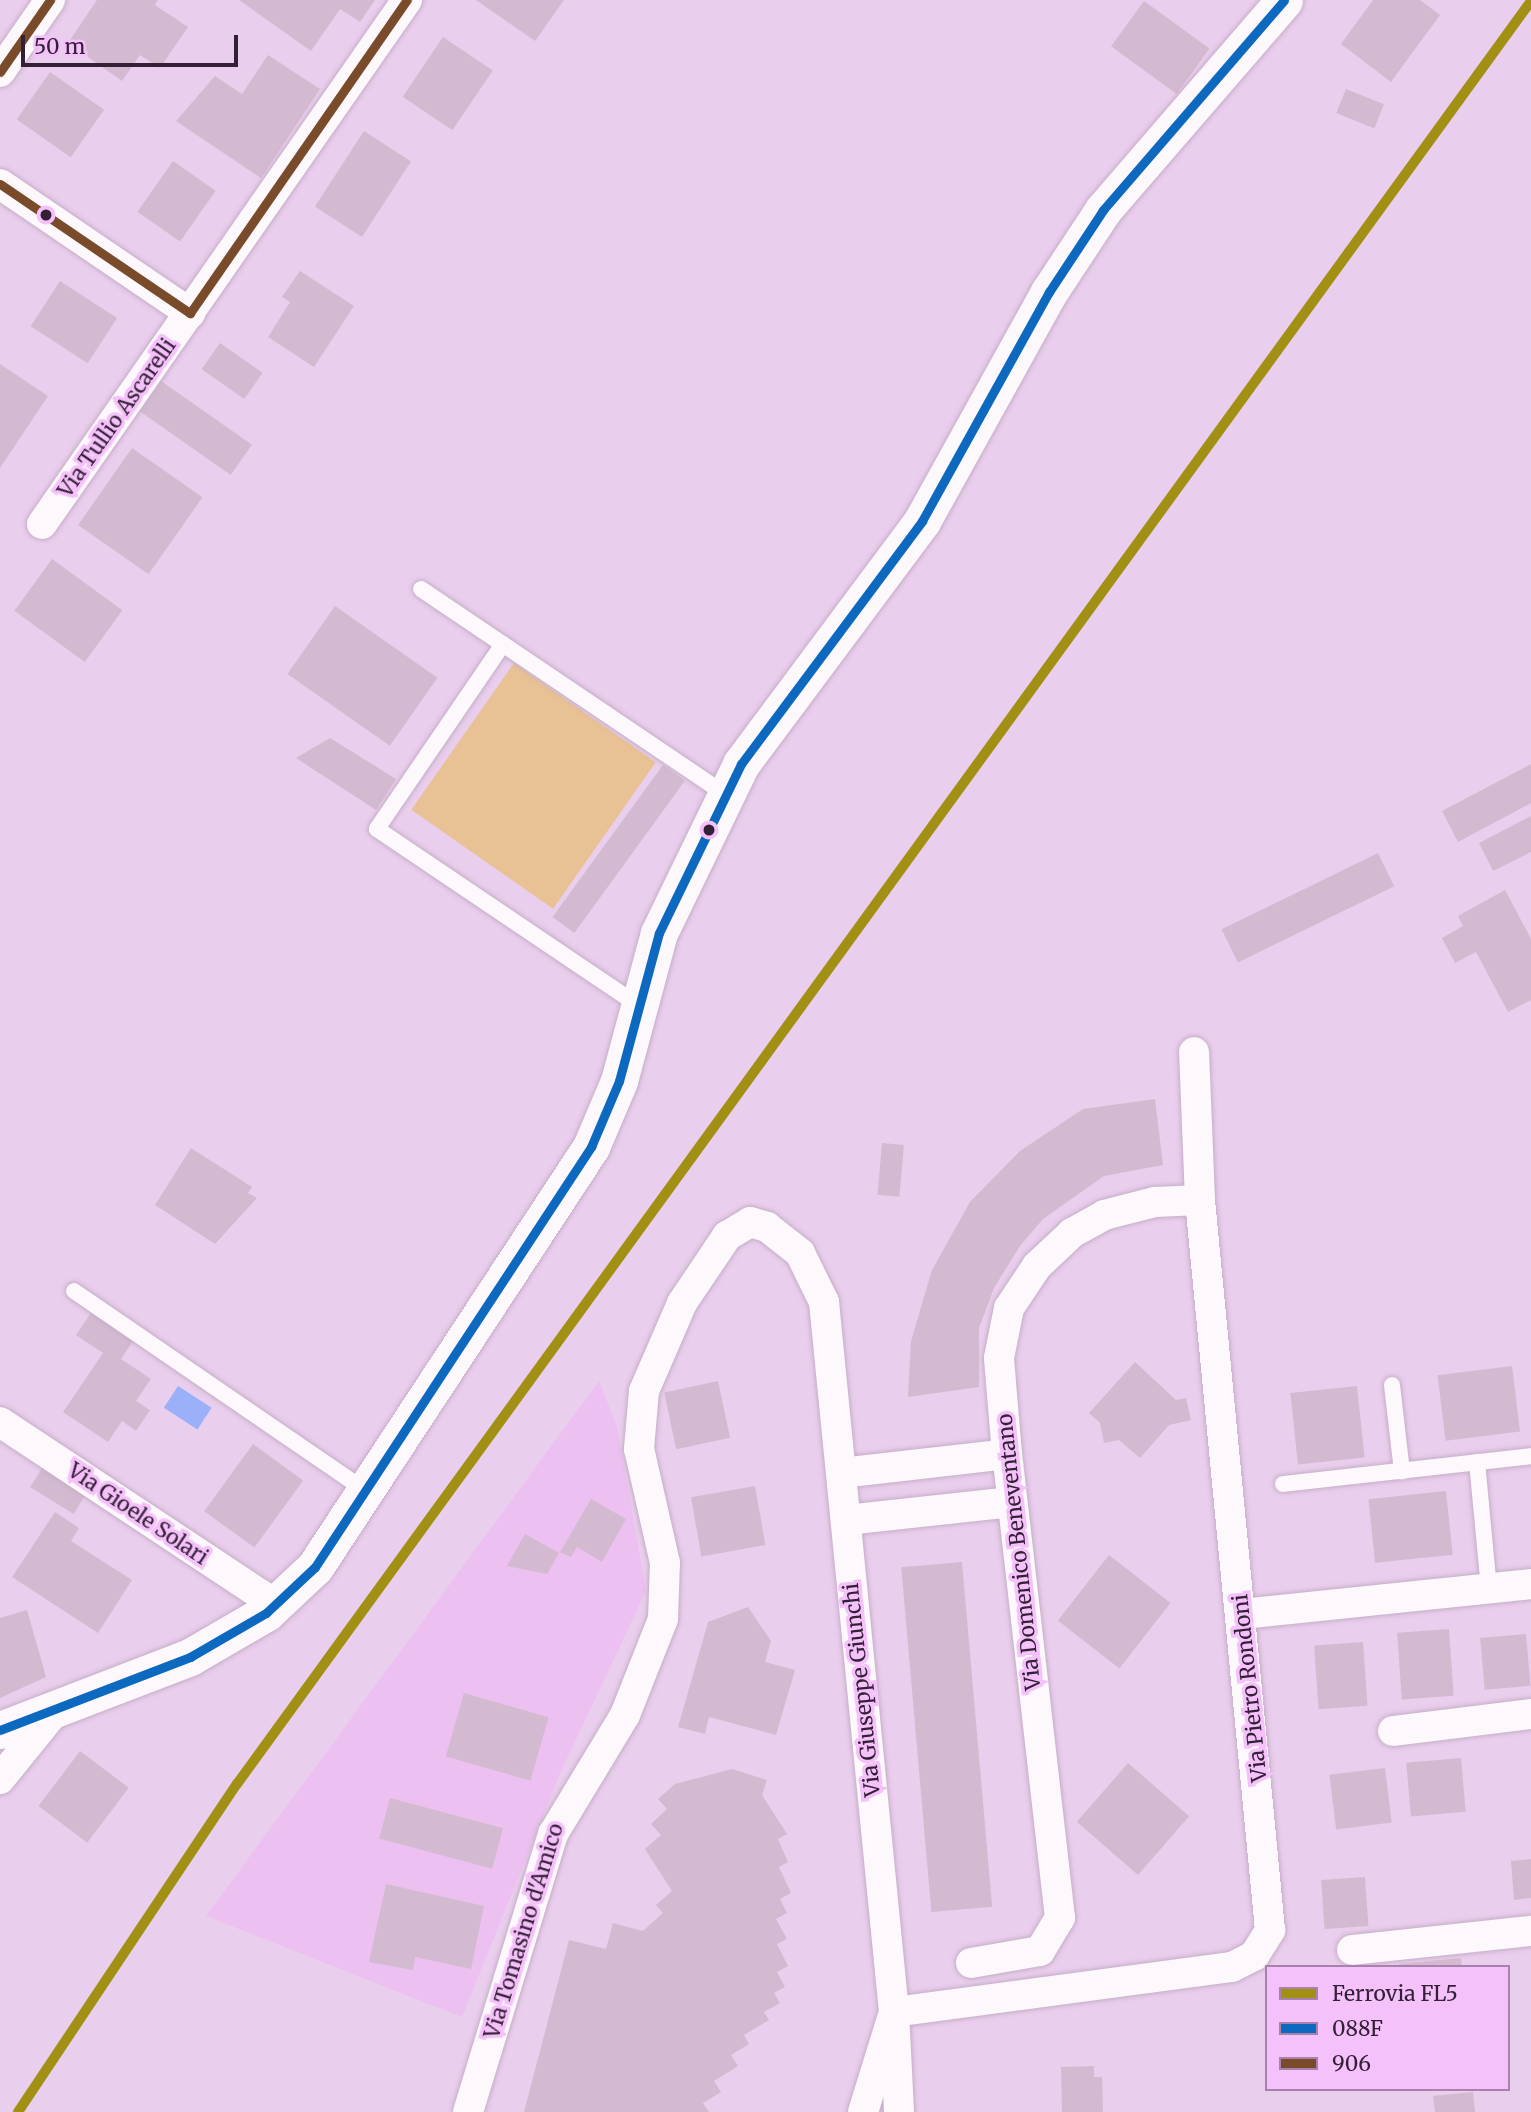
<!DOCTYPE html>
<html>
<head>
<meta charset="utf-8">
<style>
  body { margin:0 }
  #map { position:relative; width:1531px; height:2112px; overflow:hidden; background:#eaceed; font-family:Merriweather,serif }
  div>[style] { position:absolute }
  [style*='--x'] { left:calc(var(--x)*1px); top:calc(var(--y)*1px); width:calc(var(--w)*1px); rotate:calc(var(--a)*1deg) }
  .built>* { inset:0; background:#ecc0f0 }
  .green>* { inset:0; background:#e8c194; transform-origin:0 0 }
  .water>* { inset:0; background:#9ab0f9; transform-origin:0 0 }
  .building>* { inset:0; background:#d3bad0; transform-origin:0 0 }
  .roads { filter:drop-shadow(0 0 2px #c4aec7) drop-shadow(0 0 2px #c4aec7) }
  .service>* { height:16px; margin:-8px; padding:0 8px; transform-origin:8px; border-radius:8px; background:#fcf8fc }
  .minor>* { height:30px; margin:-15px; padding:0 15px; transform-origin:15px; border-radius:15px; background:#fcf8fc }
  .tertiary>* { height:37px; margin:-18.5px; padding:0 18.5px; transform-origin:18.5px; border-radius:18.5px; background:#fcf8fc }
  .bus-1>* { height:9px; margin:-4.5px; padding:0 4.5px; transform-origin:4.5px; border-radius:4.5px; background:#0c69bf }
  .bus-2>* { height:9px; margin:-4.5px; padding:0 4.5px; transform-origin:4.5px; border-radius:4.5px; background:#7a4b2a }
  .rail-1>* { height:10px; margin:-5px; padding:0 5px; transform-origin:5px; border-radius:5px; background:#a19013 }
  .dots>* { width:19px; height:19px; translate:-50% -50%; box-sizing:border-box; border:4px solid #f5c1fa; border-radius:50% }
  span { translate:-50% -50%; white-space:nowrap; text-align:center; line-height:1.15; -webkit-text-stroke:7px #f5c1fa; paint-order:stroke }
  .street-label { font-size:21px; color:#342036 }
  .legend { position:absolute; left:1265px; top:1965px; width:245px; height:126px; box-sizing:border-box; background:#f5c1fa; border:2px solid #a881ac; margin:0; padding:9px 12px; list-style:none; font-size:21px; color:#342036 }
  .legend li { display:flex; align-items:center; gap:14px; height:35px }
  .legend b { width:35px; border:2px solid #a881ac }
  .scale { position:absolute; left:21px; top:35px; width:217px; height:32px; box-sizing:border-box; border:4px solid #342036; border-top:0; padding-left:9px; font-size:21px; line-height:24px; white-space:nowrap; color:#342036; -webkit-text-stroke:5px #f5c1fa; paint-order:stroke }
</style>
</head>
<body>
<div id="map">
  <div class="built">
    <i style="clip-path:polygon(599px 1381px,617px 1427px,646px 1591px,562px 1769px,462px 2017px,206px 1916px)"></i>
  </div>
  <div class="green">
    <i style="left:514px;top:663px;width:173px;height:179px;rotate:35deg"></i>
  </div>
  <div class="water">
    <i style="left:178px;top:1386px;width:40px;height:26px;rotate:33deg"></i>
  </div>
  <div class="building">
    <i style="clip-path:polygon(97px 0,158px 0,155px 5px,188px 27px,160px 68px,140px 55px,122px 81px,68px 43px)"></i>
    <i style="clip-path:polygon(239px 0,375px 0,360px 22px,340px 9px,311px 51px)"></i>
    <i style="clip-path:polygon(476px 0,564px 0,535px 41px)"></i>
    <i style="clip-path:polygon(1373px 0,1420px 0,1440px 15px,1391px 82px,1341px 44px)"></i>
    <i style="left:1144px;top:1px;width:81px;height:56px;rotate:36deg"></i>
    <i style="left:443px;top:37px;width:60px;height:72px;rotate:34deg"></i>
    <i style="clip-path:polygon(268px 55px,320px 89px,261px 178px,176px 121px,215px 76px,242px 94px)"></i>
    <i style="left:50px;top:72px;width:66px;height:58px;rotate:35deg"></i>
    <i style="left:1346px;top:89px;width:41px;height:26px;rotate:22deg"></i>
    <i style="left:364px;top:131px;width:56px;height:90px;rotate:33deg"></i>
    <i style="left:173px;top:161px;width:52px;height:62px;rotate:35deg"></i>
    <i style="clip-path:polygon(300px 271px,354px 306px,314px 367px,268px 337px,290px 302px,282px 297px)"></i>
    <i style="left:60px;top:281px;width:68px;height:54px;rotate:33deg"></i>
    <i style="left:220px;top:343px;width:52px;height:32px;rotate:35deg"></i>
    <i style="clip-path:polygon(0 364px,48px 396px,0 468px)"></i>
    <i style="left:161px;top:381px;width:111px;height:37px;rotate:35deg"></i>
    <i style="left:132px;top:448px;width:86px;height:94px;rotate:35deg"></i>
    <i style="left:52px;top:559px;width:87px;height:64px;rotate:36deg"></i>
    <i style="left:335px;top:606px;width:125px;height:83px;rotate:35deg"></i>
    <i style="clip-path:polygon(330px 738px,396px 779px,376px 810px,296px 758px)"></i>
    <i style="clip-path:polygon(1531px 764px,1531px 803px,1458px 842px,1442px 811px)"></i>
    <i style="left:663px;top:765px;width:27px;height:188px;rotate:36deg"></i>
    <i style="clip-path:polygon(1531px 816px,1531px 852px,1493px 871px,1479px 843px)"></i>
    <i style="left:1378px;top:853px;width:37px;height:174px;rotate:64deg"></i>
    <i style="clip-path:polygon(1505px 890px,1531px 939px,1531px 1000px,1508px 1012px,1476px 952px,1455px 963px,1442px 938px,1463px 926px,1458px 916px)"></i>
    <i style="clip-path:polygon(1155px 1099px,1163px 1165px,1104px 1176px,1043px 1219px,1020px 1246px,994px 1288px,979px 1328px,979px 1387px,908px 1397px,911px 1341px,932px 1270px,970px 1202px,1020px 1151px,1083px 1109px)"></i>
    <i style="left:882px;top:1143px;width:22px;height:52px;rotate:5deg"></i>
    <i style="clip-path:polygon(191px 1148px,252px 1187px,248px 1193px,257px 1198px,215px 1244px,155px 1205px)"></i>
    <i style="clip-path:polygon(91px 1313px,133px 1341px,121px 1359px,151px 1379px,136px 1401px,150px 1410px,136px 1431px,122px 1421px,108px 1442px,63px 1412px,103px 1353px,76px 1335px)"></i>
    <i style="clip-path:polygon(1135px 1362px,1176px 1400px,1186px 1398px,1191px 1420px,1169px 1425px,1140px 1458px,1119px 1440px,1104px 1443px,1100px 1423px,1089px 1413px)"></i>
    <i style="left:1512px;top:1366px;width:66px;height:75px;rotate:83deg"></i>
    <i style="left:718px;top:1381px;width:58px;height:55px;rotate:78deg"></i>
    <i style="left:1357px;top:1386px;width:72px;height:67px;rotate:84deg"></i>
    <i style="left:253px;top:1444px;width:62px;height:83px;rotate:36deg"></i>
    <i style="left:44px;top:1465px;width:51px;height:26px;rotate:32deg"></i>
    <i style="left:755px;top:1486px;width:60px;height:65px;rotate:80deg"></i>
    <i style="left:1446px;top:1491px;width:64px;height:78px;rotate:84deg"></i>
    <i style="clip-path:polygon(591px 1499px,626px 1519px,602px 1562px,577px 1547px,571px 1557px,560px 1552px)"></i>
    <i style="clip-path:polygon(55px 1512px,79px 1528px,71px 1541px,132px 1580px,98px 1633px,12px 1577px)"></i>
    <i style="clip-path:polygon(525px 1534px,559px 1553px,547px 1574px,507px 1566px)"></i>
    <i style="left:1109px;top:1555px;width:78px;height:83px;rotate:38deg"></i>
    <i style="left:962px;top:1562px;width:346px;height:61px;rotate:85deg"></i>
    <i style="clip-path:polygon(748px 1607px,771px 1641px,765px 1662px,795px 1670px,776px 1735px,709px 1717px,705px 1734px,678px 1727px,708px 1622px)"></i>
    <i style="clip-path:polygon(27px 1610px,46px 1677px,0 1698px,0 1618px)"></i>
    <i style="left:1449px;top:1629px;width:67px;height:52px;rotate:86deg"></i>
    <i style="left:1526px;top:1634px;width:52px;height:46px;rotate:85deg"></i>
    <i style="left:1363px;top:1642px;width:64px;height:49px;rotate:86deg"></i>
    <i style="left:464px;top:1693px;width:88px;height:66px;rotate:16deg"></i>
    <i style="left:80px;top:1751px;width:61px;height:69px;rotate:37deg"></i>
    <i style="left:1461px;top:1758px;width:54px;height:55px;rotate:85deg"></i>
    <i style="left:1128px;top:1763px;width:81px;height:78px;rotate:41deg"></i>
    <i style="left:1385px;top:1768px;width:55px;height:56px;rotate:83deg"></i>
    <i style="clip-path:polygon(732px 1769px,767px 1780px,762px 1795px,787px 1834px,778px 1839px,788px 1862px,779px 1867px,791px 1893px,780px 1899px,787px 1913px,776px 1919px,787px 1939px,777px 1944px,788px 1966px,777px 1972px,785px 1987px,774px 1993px,780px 2003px,764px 2012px,769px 2020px,744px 2035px,749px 2044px,731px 2055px,738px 2066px,714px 2081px,721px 2092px,703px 2103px,709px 2112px,524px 2112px,569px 1940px,606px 1949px,613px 1923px,643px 1931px,663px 1913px,656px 1905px,672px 1891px,645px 1849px,661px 1835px,651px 1824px,667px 1809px,658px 1799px,675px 1784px)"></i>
    <i style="left:390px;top:1798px;width:117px;height:42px;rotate:15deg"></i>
    <i style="clip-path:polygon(1531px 1859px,1531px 1898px,1514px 1900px,1511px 1861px)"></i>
    <i style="left:1365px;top:1877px;width:49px;height:44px;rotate:86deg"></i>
    <i style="clip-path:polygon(386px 1884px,484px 1906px,471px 1969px,415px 1957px,413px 1970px,369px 1962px)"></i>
    <i style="clip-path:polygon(1461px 1958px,1462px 1967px,1400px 1967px,1399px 1964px)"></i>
    <i style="clip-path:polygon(1094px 2066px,1094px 2077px,1102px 2077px,1103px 2112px,1062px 2112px,1061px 2067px)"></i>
    <i style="clip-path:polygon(1473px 2092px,1475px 2112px,1435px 2112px,1433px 2096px)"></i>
  </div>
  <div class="roads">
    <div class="service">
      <i style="--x:421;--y:589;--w:365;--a:34"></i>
      <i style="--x:503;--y:644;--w:224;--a:124.3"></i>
      <i style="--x:377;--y:829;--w:315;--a:34"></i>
      <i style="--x:74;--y:1291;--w:354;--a:34.4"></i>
      <i style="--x:1392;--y:1385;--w:87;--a:83.4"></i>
      <i style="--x:1477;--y:1462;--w:127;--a:84.6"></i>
      <i style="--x:1283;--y:1484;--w:250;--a:-6.4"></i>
    </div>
    <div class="minor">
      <i style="--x:0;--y:72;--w:88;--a:-55.2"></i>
      <i style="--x:0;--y:184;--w:230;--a:34.2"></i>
      <i style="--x:42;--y:524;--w:639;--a:-55.14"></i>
      <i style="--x:0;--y:1422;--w:331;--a:33.5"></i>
      <i style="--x:841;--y:1473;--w:167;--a:-6.5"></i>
      <i style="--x:846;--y:1520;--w:167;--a:-6.2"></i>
      <i style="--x:1242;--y:1614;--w:291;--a:-5.9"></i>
      <i style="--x:1393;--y:1731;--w:139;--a:-7"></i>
      <i style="--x:0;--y:1779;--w:81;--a:-51"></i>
      <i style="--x:1352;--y:1950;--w:180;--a:-6.1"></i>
      <i style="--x:971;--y:1963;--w:70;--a:-9.9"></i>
      <i style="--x:1040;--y:1951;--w:39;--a:-59"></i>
      <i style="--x:1060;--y:1918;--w:467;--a:-96.5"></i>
      <i style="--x:1007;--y:1454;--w:96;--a:-94.8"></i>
      <i style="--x:999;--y:1358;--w:51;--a:-78.7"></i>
      <i style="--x:1009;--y:1308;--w:50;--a:-56.3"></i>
      <i style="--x:1037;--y:1266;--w:48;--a:-43.3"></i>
      <i style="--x:1072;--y:1233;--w:37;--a:-29"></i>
      <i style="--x:1104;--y:1215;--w:53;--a:-14.3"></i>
      <i style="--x:1155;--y:1202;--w:45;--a:-2.5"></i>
      <i style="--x:468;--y:2112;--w:291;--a:-73"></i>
      <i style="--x:553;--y:1834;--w:139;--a:-58.8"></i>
      <i style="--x:625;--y:1715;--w:103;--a:-68.4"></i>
      <i style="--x:663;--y:1619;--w:56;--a:-88"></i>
      <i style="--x:665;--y:1563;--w:117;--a:-102.8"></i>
      <i style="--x:639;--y:1449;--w:58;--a:-85.1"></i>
      <i style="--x:644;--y:1391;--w:96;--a:-66.6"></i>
      <i style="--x:682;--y:1303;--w:81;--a:-56.1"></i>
      <i style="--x:727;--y:1236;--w:27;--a:-31"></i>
      <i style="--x:750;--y:1222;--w:18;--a:16"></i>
      <i style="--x:767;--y:1227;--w:42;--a:38.2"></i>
      <i style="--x:800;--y:1253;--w:55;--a:63.9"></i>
      <i style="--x:824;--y:1302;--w:713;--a:84.37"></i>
      <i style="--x:894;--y:2012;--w:100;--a:87.1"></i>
      <i style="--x:863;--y:2112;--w:105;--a:-72.8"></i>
      <i style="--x:894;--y:2012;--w:341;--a:-7.6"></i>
      <i style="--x:1232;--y:1967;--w:25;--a:-27"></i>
      <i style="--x:1254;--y:1956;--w:31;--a:-58"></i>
      <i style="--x:1270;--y:1930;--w:733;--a:-95.48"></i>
      <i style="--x:1200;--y:1200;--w:148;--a:-92.3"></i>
    </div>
    <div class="tertiary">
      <i style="--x:0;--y:1730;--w:204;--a:-21"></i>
      <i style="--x:190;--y:1657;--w:88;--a:-30.1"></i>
      <i style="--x:266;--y:1613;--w:67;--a:-43.2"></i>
      <i style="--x:315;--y:1567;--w:503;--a:-56.69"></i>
      <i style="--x:591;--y:1147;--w:72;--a:-67"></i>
      <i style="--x:619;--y:1081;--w:153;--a:-74.9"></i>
      <i style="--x:659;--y:933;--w:188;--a:-64.1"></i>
      <i style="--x:741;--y:764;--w:303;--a:-53.3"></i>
      <i style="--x:922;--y:521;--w:262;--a:-61"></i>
      <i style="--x:1049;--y:292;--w:98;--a:-56.6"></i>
      <i style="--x:1103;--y:210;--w:277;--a:-49.2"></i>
    </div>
  </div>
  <div class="bus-1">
    <i style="--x:0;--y:1730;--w:204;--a:-21"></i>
    <i style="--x:190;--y:1657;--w:88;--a:-30.1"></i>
    <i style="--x:266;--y:1613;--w:67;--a:-43.2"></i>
    <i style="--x:315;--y:1567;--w:503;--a:-56.69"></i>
    <i style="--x:591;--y:1147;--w:72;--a:-67"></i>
    <i style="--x:619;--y:1081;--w:153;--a:-74.9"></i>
    <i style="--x:659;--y:933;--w:188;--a:-64.1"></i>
    <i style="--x:741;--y:764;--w:303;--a:-53.3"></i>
    <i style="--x:922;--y:521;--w:262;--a:-61"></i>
    <i style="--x:1049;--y:292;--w:98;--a:-56.6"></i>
    <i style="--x:1103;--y:210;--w:277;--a:-49.2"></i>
  </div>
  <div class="bus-2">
    <i style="--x:0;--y:72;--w:88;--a:-55.2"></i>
    <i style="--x:0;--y:184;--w:230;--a:34.2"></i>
    <i style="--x:190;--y:313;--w:381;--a:-55.3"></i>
  </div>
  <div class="rail-1">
    <i style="--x:18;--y:2112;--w:394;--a:-56.3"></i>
    <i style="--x:237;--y:1784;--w:2203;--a:-54.03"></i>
  </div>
  <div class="dots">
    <i style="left:46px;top:215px;background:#342036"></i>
    <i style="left:709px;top:830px;background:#342036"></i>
  </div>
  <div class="street-label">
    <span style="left:117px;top:418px;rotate:-55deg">Via Tullio Ascarelli</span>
    <span style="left:138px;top:1514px;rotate:34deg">Via Gioele Solari</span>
    <span style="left:1019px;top:1552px;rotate:-96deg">Via Domenico Beneventano</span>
    <span style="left:1250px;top:1688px;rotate:-96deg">Via Pietro Rondoni</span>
    <span style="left:862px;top:1690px;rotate:-96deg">Via Giuseppe Giunchi</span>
    <span style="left:524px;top:1931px;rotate:-73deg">Via Tomasino d'Amico</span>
  </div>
  <ul class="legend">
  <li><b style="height:9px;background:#a19013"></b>Ferrovia FL5</li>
  <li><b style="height:9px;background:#0c69bf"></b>088F</li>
  <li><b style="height:9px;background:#7a4b2a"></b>906</li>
  </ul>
  <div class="scale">50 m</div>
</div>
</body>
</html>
